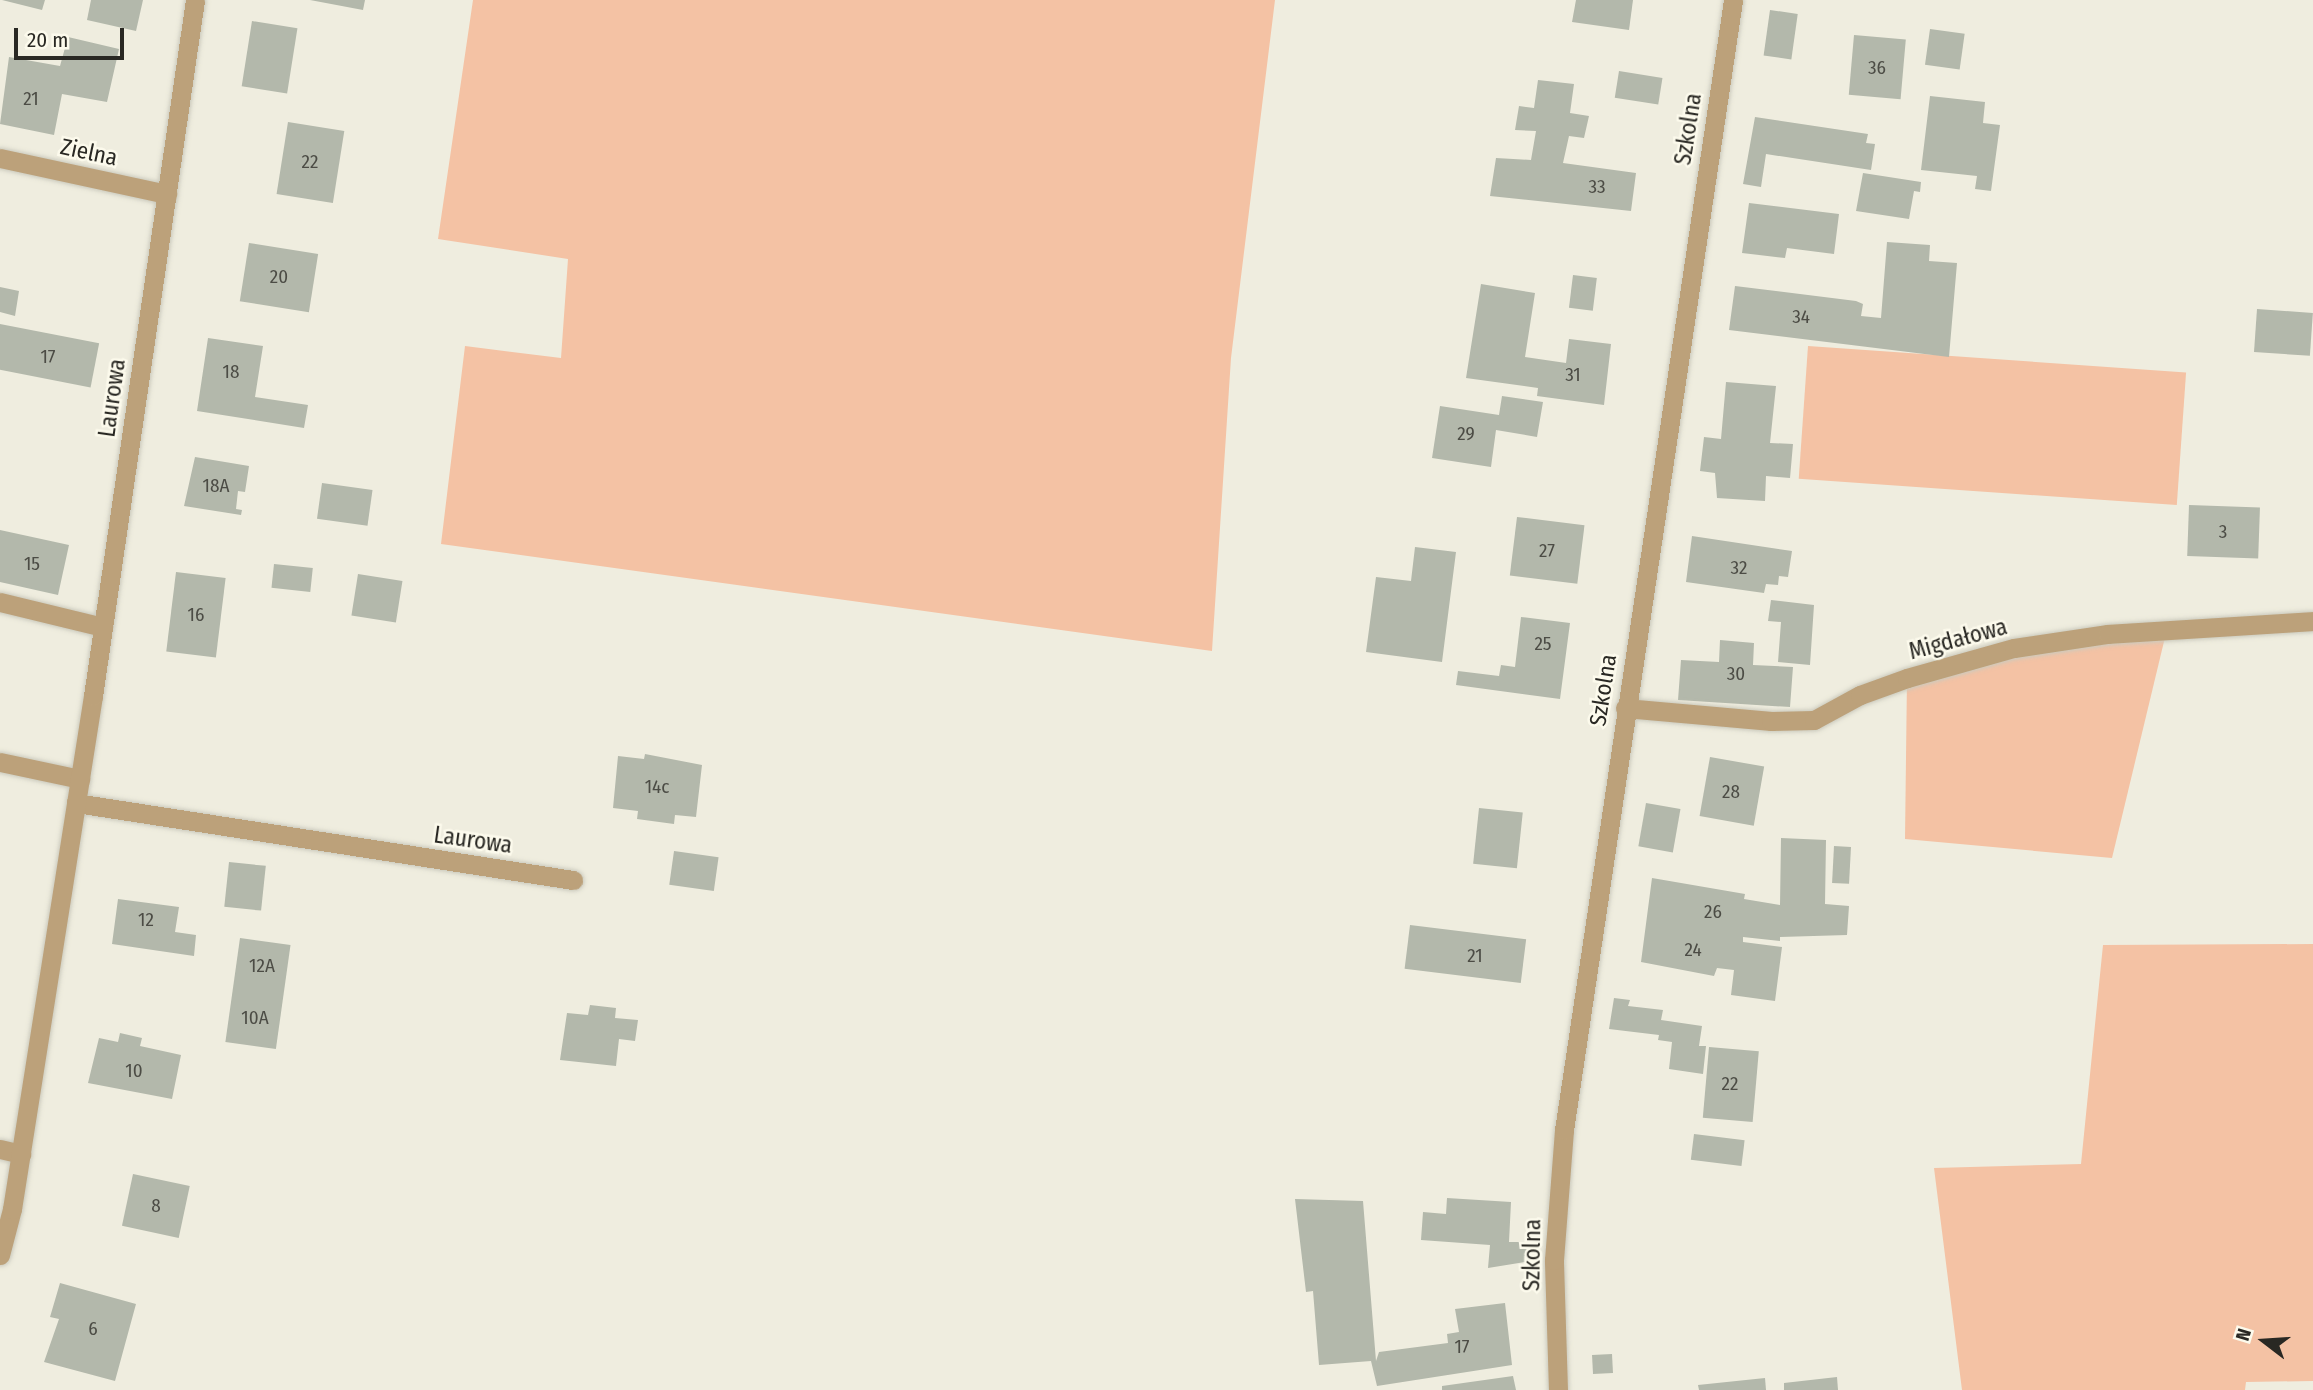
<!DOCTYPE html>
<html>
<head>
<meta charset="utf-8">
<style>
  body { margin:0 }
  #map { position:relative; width:2313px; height:1390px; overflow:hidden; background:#efeddf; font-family:"Fira Sans Condensed",sans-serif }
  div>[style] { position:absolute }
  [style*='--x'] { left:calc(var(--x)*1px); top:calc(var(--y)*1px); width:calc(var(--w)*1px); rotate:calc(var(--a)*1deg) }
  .green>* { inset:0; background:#f4c2a4; transform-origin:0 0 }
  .building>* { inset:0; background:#b3b8ab; transform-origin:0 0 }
  .roads { filter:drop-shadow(0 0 2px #cbcabd) drop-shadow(0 0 2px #cbcabd) }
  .service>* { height:19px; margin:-9.5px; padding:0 9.5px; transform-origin:9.5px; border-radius:9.5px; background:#bca17a }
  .minor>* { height:19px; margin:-9.5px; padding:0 9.5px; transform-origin:9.5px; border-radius:9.5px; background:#bca17a }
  span { translate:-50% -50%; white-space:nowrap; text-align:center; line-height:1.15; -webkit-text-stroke:5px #fcfaec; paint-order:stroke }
  .number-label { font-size:19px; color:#4c4c45 }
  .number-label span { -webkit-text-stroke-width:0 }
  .street-label { font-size:23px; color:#292823 }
  .north { position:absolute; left:2229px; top:1306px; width:70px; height:70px; -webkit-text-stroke:5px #fcfaec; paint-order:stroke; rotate:287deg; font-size:19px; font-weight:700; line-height:28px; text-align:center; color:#292823 }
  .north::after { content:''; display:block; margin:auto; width:24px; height:32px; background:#292823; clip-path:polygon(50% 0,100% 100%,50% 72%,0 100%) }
  .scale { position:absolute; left:14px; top:28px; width:110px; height:32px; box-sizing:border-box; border:4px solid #292823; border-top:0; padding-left:9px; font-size:21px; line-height:24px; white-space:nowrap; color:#292823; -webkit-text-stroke:5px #fcfaec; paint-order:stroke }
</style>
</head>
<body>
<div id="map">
  <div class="green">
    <i style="clip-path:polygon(473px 0,1275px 0,1231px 358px,1212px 651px,441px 544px,465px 346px,561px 358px,568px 259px,438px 239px)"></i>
    <i style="left:1808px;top:346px;width:379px;height:133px;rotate:4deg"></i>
    <i style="clip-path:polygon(2167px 629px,2112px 858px,1905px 839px,1907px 678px)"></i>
    <i style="clip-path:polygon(2313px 944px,2313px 1381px,2246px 1382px,2245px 1390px,1962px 1390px,1934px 1168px,2081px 1164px,2103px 945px)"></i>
  </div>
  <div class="building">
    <i style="clip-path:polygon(2px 0,45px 0,42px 10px)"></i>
    <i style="clip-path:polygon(91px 0,143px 0,136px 31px,87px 20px)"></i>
    <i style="clip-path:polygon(310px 0,365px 0,363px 10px)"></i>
    <i style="clip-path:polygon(1576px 0,1633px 0,1629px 30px,1572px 22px)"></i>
    <i style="left:1770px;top:10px;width:28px;height:46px;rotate:8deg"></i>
    <i style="left:252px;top:21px;width:46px;height:66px;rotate:9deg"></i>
    <i style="left:1930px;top:29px;width:35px;height:36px;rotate:8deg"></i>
    <i style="left:1854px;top:35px;width:52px;height:60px;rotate:5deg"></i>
    <i style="clip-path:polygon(68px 37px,119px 49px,107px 102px,62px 94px,54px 135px,0 124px,9px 57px,60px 66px)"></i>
    <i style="left:1619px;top:71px;width:44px;height:27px;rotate:9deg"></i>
    <i style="clip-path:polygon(1538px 80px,1574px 84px,1570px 113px,1589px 116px,1584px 138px,1569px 136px,1563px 163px,1636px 173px,1631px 211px,1490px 196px,1496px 158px,1531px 160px,1536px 131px,1515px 130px,1519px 106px,1534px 108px)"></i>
    <i style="clip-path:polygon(1930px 96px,1985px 102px,1983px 123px,2000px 125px,1991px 191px,1975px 189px,1977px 176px,1921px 170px)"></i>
    <i style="clip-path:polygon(1755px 117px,1868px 134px,1866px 143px,1875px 144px,1871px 170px,1766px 154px,1761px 187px,1743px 184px)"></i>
    <i style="left:288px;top:122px;width:57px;height:73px;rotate:9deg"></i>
    <i style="clip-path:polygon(1863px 173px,1921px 182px,1920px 192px,1914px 191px,1909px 219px,1856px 211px)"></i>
    <i style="clip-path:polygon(1749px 203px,1839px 214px,1834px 254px,1787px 248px,1785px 258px,1742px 253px)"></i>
    <i style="clip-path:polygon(1887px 242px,1930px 245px,1929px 261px,1957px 263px,1949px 357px,1729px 330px,1735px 286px,1856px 301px,1863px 304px,1861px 316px,1881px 318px)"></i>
    <i style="left:249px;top:243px;width:70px;height:59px;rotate:9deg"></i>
    <i style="left:1573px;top:275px;width:24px;height:33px;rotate:7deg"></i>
    <i style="clip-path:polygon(1481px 284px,1535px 293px,1525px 357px,1566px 363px,1569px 339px,1611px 344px,1604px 405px,1537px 396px,1538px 388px,1466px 378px)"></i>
    <i style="clip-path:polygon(0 287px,19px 291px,15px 316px,0 312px)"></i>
    <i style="left:2257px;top:309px;width:56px;height:43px;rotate:4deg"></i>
    <i style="left:0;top:324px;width:101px;height:45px;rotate:11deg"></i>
    <i style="clip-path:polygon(208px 338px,263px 346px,255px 397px,308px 405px,304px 428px,197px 411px)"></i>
    <i style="clip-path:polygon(1726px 382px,1776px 386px,1770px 443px,1793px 444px,1790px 478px,1766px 476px,1765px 501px,1717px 498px,1715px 473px,1700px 471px,1704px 437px,1721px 439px)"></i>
    <i style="clip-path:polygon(1502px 396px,1543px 402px,1537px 437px,1496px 430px,1491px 467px,1432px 458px,1440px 406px,1499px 415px)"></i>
    <i style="clip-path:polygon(195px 457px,249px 466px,245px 492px,238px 491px,236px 509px,242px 510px,241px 515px,184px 506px)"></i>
    <i style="left:322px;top:483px;width:51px;height:36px;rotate:8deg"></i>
    <i style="left:2189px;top:505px;width:71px;height:51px;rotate:2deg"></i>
    <i style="left:1517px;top:517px;width:68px;height:59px;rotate:7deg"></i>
    <i style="clip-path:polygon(0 530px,69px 545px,58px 595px,0 582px)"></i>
    <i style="clip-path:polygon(1692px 536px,1792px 551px,1788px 577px,1779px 576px,1778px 585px,1766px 584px,1764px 593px,1686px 582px)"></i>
    <i style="clip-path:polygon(1415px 547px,1456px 552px,1442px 662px,1366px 652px,1376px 577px,1411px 581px)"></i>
    <i style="left:274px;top:564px;width:39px;height:24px;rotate:6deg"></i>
    <i style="left:176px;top:572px;width:50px;height:80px;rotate:7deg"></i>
    <i style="left:358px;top:574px;width:45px;height:42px;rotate:9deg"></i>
    <i style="clip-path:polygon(1771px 600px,1814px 605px,1810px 665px,1778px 662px,1781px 622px,1768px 621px)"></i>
    <i style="clip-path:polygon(1521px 617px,1570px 623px,1560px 699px,1456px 685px,1458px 671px,1499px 676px,1501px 665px,1515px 667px)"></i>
    <i style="clip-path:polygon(1720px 640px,1754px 643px,1753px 665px,1793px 667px,1790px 707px,1678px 700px,1681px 660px,1719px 662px)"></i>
    <i style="clip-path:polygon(645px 754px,702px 765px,696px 817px,675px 815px,674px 824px,637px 819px,638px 811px,613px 808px,618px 756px,644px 759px)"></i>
    <i style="left:1710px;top:757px;width:55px;height:60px;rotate:10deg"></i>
    <i style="left:1646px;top:803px;width:35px;height:44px;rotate:10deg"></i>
    <i style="left:1479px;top:808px;width:44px;height:56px;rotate:6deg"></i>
    <i style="clip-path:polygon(1781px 838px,1826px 840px,1825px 904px,1849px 906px,1847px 935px,1780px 937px,1780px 941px,1743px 937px,1743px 942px,1782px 947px,1775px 1001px,1731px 995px,1734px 970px,1717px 968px,1714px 976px,1641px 962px,1652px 878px,1745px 894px,1744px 899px,1780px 905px)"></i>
    <i style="left:1834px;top:846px;width:17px;height:37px;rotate:3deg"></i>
    <i style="left:674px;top:851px;width:45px;height:34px;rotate:8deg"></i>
    <i style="left:229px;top:862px;width:37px;height:45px;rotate:6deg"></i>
    <i style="clip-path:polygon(118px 899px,179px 907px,175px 932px,196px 935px,194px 956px,112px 944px)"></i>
    <i style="left:1410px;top:925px;width:117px;height:44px;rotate:7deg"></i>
    <i style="left:240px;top:938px;width:51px;height:105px;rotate:8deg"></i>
    <i style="clip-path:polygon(1614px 998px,1630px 1000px,1628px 1006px,1663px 1010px,1661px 1020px,1702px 1026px,1699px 1046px,1706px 1046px,1703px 1074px,1669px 1069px,1672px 1042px,1658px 1040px,1659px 1035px,1609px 1029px)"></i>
    <i style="clip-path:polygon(590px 1005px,616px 1008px,615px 1018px,638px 1020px,635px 1041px,619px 1039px,616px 1066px,560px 1060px,567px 1013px,588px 1015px)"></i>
    <i style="clip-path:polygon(120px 1033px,142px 1038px,140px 1046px,181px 1055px,172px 1099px,88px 1083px,99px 1038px,118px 1042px)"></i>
    <i style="left:1709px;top:1047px;width:50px;height:71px;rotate:5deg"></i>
    <i style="left:1694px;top:1134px;width:51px;height:26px;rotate:7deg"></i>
    <i style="left:133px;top:1174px;width:58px;height:53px;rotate:12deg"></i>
    <i style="clip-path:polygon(1447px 1198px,1511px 1202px,1509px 1242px,1528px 1242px,1525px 1262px,1488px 1268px,1490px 1245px,1421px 1240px,1423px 1212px,1446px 1214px)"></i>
    <i style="clip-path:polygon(1295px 1199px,1363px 1201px,1376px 1361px,1379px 1352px,1448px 1343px,1447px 1334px,1459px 1332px,1455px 1309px,1505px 1303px,1512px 1365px,1377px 1386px,1371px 1361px,1319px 1365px,1313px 1291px,1306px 1292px)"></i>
    <i style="clip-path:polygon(60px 1283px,136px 1304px,115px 1381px,44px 1362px,59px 1319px,50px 1317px)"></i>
    <i style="left:1612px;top:1354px;width:19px;height:20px;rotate:87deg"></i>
    <i style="clip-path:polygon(1513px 1376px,1516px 1390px,1442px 1390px,1442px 1386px)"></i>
    <i style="clip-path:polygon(1837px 1377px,1838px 1390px,1784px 1390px,1784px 1383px)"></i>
    <i style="clip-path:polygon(1765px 1378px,1766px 1390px,1699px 1390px,1698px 1385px)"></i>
  </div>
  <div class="roads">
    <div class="service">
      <i style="--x:0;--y:602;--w:106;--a:13.6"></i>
      <i style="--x:0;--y:762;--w:82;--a:12"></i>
    </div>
    <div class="minor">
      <i style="--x:0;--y:158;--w:171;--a:12.2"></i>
      <i style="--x:1625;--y:708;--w:147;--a:5.1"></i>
      <i style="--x:1771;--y:721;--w:43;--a:-1.3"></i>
      <i style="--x:1814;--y:720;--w:52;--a:-28.5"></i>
      <i style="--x:1860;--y:695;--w:50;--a:-19.9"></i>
      <i style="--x:1907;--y:678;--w:111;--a:-15.7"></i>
      <i style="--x:2014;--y:648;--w:95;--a:-8.5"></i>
      <i style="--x:2108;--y:634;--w:205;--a:-3.6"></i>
      <i style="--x:76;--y:803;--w:503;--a:8.81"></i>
      <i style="--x:0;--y:1149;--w:22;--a:13"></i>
      <i style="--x:0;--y:1255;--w:48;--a:-75.4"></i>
      <i style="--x:12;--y:1209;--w:519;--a:-81.03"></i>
      <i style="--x:93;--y:696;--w:703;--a:-81.66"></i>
      <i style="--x:1558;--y:1390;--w:130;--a:-91.8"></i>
      <i style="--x:1554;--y:1260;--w:130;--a:-85.6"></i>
      <i style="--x:1564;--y:1130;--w:1143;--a:-81.49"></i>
    </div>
  </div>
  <div class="number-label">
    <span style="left:1877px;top:68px">36</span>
    <span style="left:31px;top:99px">21</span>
    <span style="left:310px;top:162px">22</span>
    <span style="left:1597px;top:187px">33</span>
    <span style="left:279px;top:277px">20</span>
    <span style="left:1801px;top:317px">34</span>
    <span style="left:48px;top:357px">17</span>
    <span style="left:231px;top:372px">18</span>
    <span style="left:1573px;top:375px">31</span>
    <span style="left:1466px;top:434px">29</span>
    <span style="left:216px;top:486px">18A</span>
    <span style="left:2223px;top:532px">3</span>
    <span style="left:1547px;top:551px">27</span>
    <span style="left:32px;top:564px">15</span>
    <span style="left:1739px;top:568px">32</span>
    <span style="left:196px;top:615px">16</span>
    <span style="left:1543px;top:644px">25</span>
    <span style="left:1736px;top:674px">30</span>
    <span style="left:657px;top:787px">14c</span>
    <span style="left:1731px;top:792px">28</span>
    <span style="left:1713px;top:912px">26</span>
    <span style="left:146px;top:920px">12</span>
    <span style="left:1693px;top:950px">24</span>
    <span style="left:1475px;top:956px">21</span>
    <span style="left:262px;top:966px">12A</span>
    <span style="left:255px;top:1018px">10A</span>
    <span style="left:134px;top:1071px">10</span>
    <span style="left:1730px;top:1084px">22</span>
    <span style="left:156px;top:1206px">8</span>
    <span style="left:93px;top:1329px">6</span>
    <span style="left:1462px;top:1347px">17</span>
  </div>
  <div class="street-label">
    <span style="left:1688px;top:129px;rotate:-81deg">Szkolna</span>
    <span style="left:89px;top:152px;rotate:12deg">Zielna</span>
    <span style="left:112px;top:398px;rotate:-82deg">Laurowa</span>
    <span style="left:1958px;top:639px;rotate:-15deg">Migdałowa</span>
    <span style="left:1603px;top:690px;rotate:-81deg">Szkolna</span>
    <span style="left:473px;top:840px;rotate:8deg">Laurowa</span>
    <span style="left:1532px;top:1255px;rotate:-89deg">Szkolna</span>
  </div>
  <div class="north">N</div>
  <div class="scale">20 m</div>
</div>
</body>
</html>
